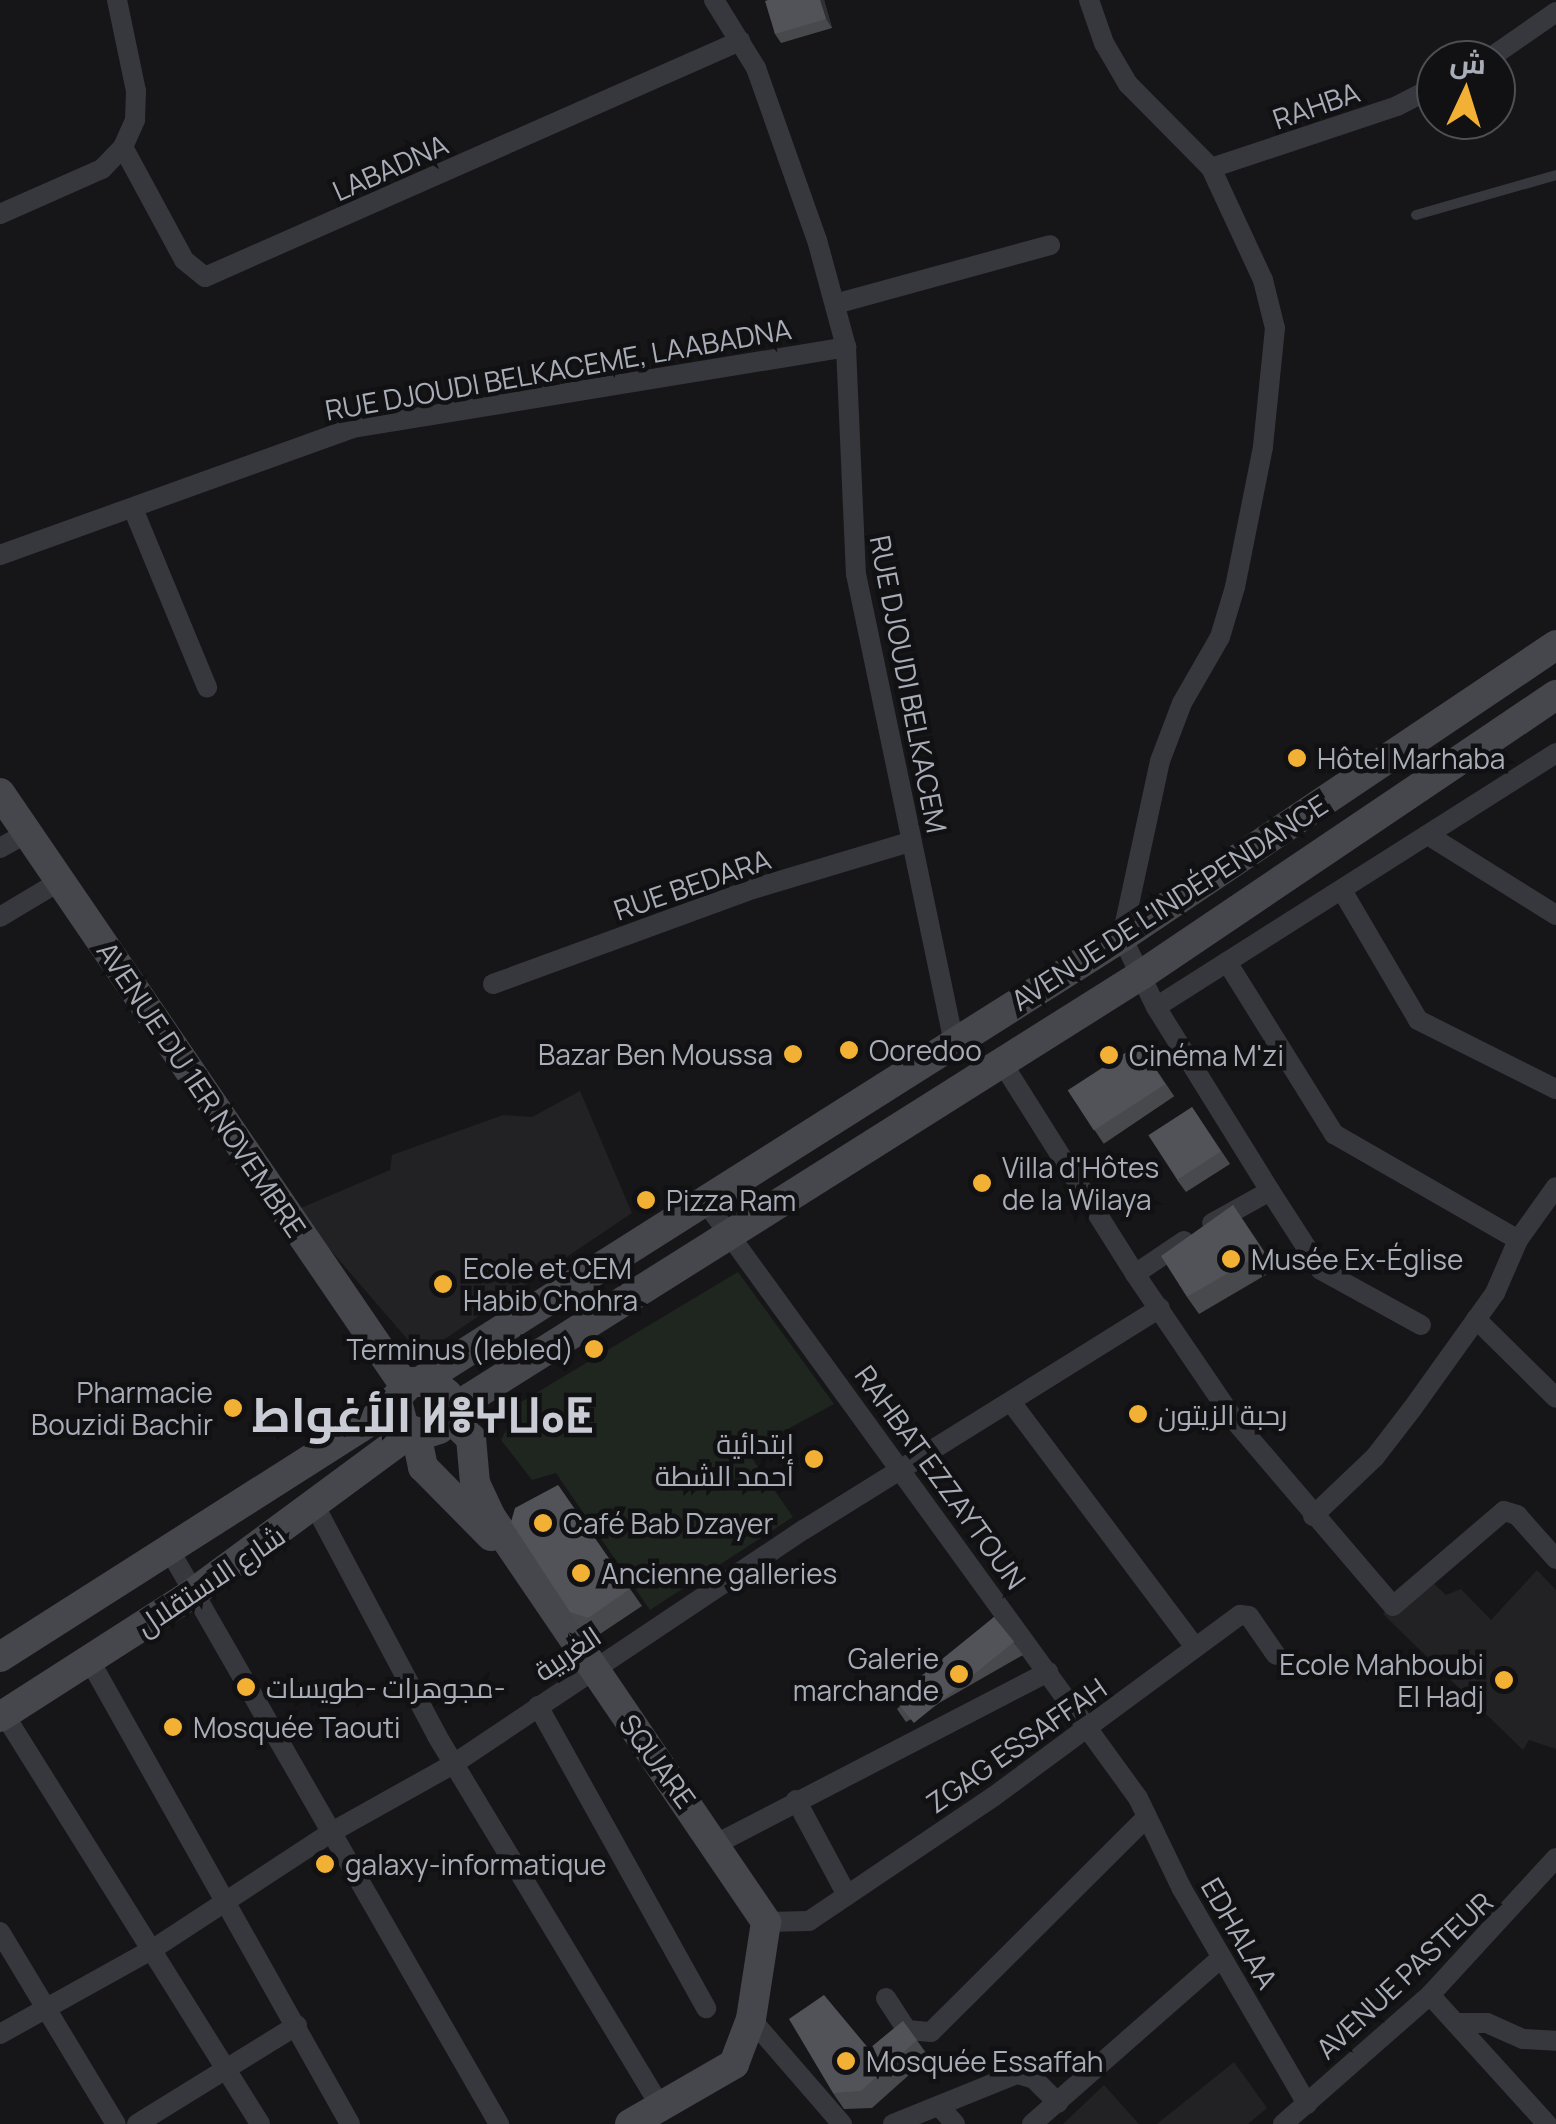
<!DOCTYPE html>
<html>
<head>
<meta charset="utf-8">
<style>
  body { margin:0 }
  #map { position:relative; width:1556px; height:2124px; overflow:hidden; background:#161618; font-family:Manrope,Cairo,"Noto Sans Tifinagh",sans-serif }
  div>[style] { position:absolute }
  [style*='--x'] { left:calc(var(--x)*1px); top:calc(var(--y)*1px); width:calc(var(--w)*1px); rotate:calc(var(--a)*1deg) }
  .built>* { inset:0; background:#222225 }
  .green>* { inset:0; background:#1e261f }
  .lane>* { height:10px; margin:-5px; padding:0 5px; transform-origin:5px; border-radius:5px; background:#37383d }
  .street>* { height:20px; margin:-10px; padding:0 10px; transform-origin:10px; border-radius:10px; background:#37383d }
  .secondary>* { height:30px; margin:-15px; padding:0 15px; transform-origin:15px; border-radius:15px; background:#45474d }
  .wall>* { inset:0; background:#47494d; transform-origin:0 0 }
  .shaded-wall>* { inset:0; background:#2f3033 }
  .building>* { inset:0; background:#525359; transform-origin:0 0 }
  .dots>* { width:28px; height:28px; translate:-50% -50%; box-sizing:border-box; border:5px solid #111113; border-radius:50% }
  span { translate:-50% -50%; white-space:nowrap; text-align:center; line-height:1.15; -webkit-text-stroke:9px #111113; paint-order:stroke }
  .street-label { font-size:28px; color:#a8adb8 }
  .poi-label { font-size:28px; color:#a8adb8 }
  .left { translate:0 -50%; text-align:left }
  .right { translate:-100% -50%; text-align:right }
  .town-label { font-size:48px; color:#c9ccd4; font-weight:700 }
  .north { position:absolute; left:1416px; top:40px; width:100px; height:100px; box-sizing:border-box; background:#111113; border:2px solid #4d4f55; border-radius:50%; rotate:4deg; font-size:28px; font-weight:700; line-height:40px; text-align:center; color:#a8adb8 }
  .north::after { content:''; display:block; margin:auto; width:35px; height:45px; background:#f2b134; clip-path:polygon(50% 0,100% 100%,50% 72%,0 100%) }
</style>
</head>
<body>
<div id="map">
  <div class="built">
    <i style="clip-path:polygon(580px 1091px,632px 1213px,421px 1355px,296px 1210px,390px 1170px,392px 1155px,503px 1115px,532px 1117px)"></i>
    <i style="clip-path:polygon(1537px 1570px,1556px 1590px,1556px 1749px,1529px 1740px,1523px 1750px,1383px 1614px,1427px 1577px,1446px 1595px,1461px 1589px,1491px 1620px)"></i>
    <i style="clip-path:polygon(1234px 2062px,1267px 2108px,1248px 2124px,1157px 2124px)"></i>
    <i style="clip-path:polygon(1104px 2085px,1139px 2124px,1063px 2124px)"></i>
  </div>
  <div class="green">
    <i style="clip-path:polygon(738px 1272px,834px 1404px,747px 1451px,793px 1517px,650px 1610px,556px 1473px,532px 1480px,501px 1440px,521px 1402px)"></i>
  </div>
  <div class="lane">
    <i style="--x:1416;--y:215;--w:146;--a:-15.9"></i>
  </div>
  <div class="street">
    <i style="--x:714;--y:0;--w:80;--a:58.3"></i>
    <i style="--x:756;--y:68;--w:182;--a:70.5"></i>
    <i style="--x:817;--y:240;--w:111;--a:74.8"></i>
    <i style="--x:846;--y:347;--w:227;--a:87.5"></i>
    <i style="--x:856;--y:574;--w:476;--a:78.2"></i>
    <i style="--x:1089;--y:0;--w:46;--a:70.8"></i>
    <i style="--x:1104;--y:43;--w:48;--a:59.7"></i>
    <i style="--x:1128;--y:84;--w:118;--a:45.3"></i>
    <i style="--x:1211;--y:168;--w:123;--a:65.1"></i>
    <i style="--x:1263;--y:280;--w:49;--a:76"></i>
    <i style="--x:1275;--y:328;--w:120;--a:95.8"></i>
    <i style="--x:1263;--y:447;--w:143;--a:101.3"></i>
    <i style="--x:1235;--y:587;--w:52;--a:106.7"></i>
    <i style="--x:1220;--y:637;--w:76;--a:119.9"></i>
    <i style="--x:1182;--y:703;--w:62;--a:110.8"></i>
    <i style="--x:1160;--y:761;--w:180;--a:102.2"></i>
    <i style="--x:1122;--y:937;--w:78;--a:64.1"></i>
    <i style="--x:1156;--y:1007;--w:216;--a:58.2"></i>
    <i style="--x:1270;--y:1191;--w:66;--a:151.1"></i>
    <i style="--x:1487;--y:60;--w:84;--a:-34.8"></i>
    <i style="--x:123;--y:147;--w:128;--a:61.6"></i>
    <i style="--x:184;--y:260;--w:27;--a:39"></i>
    <i style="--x:205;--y:277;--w:585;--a:-23.8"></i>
    <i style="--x:1211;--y:168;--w:196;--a:-18.4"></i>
    <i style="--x:1397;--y:106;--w:44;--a:-27.1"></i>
    <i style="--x:0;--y:214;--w:111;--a:-23.8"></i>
    <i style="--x:102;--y:169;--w:30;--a:-46"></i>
    <i style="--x:123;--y:147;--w:30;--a:-66"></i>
    <i style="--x:135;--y:120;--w:29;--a:-88"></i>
    <i style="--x:136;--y:91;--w:93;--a:-101.8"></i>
    <i style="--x:835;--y:304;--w:223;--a:-15.3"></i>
    <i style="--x:134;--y:511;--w:191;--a:67.5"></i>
    <i style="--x:0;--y:555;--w:375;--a:-19.8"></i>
    <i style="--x:353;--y:428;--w:500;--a:-9.3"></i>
    <i style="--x:1428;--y:835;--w:151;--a:32"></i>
    <i style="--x:0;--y:848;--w:31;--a:-29"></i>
    <i style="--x:1343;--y:892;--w:148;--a:59.6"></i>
    <i style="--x:1418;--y:1020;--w:154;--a:26.6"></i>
    <i style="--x:0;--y:917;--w:70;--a:-31"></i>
    <i style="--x:1227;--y:962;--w:203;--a:58.1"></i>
    <i style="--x:1334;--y:1134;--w:212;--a:29.9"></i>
    <i style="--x:493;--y:984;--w:277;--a:-20.1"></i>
    <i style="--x:753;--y:889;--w:164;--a:-16.7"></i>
    <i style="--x:1156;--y:1007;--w:474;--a:-32.4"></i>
    <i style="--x:1001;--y:1061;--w:252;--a:57.8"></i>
    <i style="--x:1270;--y:1191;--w:94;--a:57.2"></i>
    <i style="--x:1321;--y:1270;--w:114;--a:28.8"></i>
    <i style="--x:704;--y:1200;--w:739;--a:54.03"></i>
    <i style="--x:1138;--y:1798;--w:101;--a:64.2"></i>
    <i style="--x:1182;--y:1889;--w:249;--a:59.8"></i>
    <i style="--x:1184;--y:1241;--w:59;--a:146"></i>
    <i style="--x:1135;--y:1274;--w:178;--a:55.8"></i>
    <i style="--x:1235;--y:1421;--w:243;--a:49.5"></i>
    <i style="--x:1393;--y:1606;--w:146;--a:-40.6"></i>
    <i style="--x:1504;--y:1511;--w:14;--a:17"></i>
    <i style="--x:1517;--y:1515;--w:59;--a:48.4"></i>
    <i style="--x:1476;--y:1319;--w:112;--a:44.6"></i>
    <i style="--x:1011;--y:1402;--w:306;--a:53.1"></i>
    <i style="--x:316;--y:1508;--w:258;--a:62"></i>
    <i style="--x:437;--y:1736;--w:436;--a:58.9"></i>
    <i style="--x:1313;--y:1516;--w:86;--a:-43.6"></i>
    <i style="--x:1375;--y:1457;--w:61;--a:-52.4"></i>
    <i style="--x:1412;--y:1409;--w:143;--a:-54.4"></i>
    <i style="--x:1495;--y:1293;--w:58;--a:-66.5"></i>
    <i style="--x:1518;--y:1240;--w:65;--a:-54.4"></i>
    <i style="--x:170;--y:1551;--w:661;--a:60.14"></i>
    <i style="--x:90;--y:1661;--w:531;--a:60.68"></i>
    <i style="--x:538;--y:1706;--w:346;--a:60.9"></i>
    <i style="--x:4;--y:1714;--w:483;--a:58"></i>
    <i style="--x:796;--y:1800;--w:108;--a:61.8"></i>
    <i style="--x:718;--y:1843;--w:372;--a:-27.4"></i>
    <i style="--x:766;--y:1922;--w:43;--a:-1.3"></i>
    <i style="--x:809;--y:1921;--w:222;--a:-34"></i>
    <i style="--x:993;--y:1797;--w:307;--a:-36.4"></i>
    <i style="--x:1240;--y:1615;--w:9;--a:6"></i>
    <i style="--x:1249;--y:1616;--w:47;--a:55.3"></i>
    <i style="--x:0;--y:1932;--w:224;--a:58.9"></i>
    <i style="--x:1430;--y:1995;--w:174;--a:47.8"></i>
    <i style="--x:886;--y:1998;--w:38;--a:57"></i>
    <i style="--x:907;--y:2030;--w:24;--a:5"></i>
    <i style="--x:931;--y:2032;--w:302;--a:-44.9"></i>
    <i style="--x:751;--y:2019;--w:139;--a:49.1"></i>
    <i style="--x:1458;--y:2023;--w:29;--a:0"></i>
    <i style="--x:1487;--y:2023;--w:39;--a:24"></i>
    <i style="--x:1523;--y:2039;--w:33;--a:3"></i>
    <i style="--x:0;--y:2034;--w:175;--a:-29.1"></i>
    <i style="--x:153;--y:1949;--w:212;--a:-33.2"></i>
    <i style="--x:330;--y:1833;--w:143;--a:-29.2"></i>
    <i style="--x:455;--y:1763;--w:421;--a:-33.8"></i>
    <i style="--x:805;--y:1529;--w:418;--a:-31.9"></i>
    <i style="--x:939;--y:2106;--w:24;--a:48"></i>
    <i style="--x:137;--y:2124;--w:188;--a:-31.7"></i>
    <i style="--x:893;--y:2124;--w:134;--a:-22"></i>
    <i style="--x:1017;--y:2074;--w:18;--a:16"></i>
    <i style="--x:1034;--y:2079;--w:34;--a:45"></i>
    <i style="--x:1032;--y:2124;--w:252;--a:-41.3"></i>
    <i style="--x:1283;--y:2124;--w:196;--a:-41.3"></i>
    <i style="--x:1430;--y:1995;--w:186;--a:-47.4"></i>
  </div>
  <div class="secondary">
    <i style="--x:0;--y:793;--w:718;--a:55.67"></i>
    <i style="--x:424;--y:1379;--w:826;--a:-32.34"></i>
    <i style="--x:1122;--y:937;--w:523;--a:-33.93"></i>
    <i style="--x:449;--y:1412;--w:18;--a:-96"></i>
    <i style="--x:447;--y:1394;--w:18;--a:-139"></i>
    <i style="--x:433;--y:1382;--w:22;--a:180"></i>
    <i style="--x:411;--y:1382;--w:22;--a:133"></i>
    <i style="--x:396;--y:1398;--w:31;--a:75"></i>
    <i style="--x:404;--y:1428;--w:21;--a:17"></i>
    <i style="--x:424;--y:1434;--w:16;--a:-18"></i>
    <i style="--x:439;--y:1429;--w:44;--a:-45"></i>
    <i style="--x:470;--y:1398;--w:793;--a:-32.23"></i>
    <i style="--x:1141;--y:975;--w:501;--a:-34.01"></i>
    <i style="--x:448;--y:1416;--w:32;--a:44"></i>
    <i style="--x:471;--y:1438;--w:45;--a:84.9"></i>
    <i style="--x:475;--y:1483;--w:38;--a:65"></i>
    <i style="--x:491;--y:1517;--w:490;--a:55.8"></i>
    <i style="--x:766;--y:1922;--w:98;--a:98.8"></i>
    <i style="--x:751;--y:2019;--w:48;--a:110.7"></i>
    <i style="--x:734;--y:2064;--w:120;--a:150"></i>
    <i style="--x:416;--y:1434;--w:34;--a:78"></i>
    <i style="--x:423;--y:1467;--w:97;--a:45.4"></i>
    <i style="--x:0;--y:1657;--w:467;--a:-32.5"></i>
    <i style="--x:0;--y:1717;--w:229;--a:-32.7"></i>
    <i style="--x:193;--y:1593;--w:271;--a:-36.4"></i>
  </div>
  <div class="wall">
    <i style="clip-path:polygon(768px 0,824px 0,832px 28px,781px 43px,775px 34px)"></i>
    <i style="left:1139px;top:1044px;width:63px;height:85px;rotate:56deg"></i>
    <i style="clip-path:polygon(1192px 1107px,1230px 1164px,1186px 1192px,1177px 1180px)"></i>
    <i style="clip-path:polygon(1233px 1205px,1276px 1269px,1199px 1314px,1187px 1297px)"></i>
    <i style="clip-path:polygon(558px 1485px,642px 1606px,600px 1634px,581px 1629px,570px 1612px)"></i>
    <i style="clip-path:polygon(994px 1617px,1023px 1655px,906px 1722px,897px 1709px)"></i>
    <i style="clip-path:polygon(903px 2021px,929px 2057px,872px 2108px,844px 2109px,833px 2093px,869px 2049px)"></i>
  </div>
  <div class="shaded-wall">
    <i style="clip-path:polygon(820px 0,824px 0,832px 28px,826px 19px)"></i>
  </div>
  <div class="building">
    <i style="clip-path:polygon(768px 0,820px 0,826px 19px,775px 34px,765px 1px)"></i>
    <i style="left:1139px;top:1044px;width:48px;height:85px;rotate:57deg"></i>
    <i style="left:1192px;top:1107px;width:53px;height:52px;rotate:57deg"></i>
    <i style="clip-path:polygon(1233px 1205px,1264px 1252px,1187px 1297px,1161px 1256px)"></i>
    <i style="clip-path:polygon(558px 1485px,630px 1589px,588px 1618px,570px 1612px,511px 1522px,515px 1508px)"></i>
    <i style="left:994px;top:1617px;width:32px;height:129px;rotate:51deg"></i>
    <i style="clip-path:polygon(824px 1995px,869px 2049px,903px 2021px,917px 2040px,861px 2091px,833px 2093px,789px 2019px)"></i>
  </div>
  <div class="dots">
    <i style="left:1297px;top:758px;background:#f2b134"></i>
    <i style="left:849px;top:1050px;background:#f2b134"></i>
    <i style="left:793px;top:1054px;background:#f2b134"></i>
    <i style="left:1109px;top:1055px;background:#f2b134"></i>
    <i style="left:982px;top:1183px;background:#f2b134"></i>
    <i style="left:646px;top:1200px;background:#f2b134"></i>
    <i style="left:1231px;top:1259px;background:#f2b134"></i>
    <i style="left:443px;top:1284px;background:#f2b134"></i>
    <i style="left:594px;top:1349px;background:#f2b134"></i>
    <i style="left:233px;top:1408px;background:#f2b134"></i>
    <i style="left:1138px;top:1414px;background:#f2b134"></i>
    <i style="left:814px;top:1459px;background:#f2b134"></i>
    <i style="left:543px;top:1523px;background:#f2b134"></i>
    <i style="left:581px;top:1573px;background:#f2b134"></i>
    <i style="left:959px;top:1674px;background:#f2b134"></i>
    <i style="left:1504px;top:1680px;background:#f2b134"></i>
    <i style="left:246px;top:1687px;background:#f2b134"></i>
    <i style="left:173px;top:1727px;background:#f2b134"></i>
    <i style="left:325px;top:1864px;background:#f2b134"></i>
    <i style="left:846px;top:2061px;background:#f2b134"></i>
  </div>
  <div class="street-label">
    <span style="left:1316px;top:105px;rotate:-19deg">RAHBA</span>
    <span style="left:390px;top:167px;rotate:-24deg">LABADNA</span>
    <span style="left:558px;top:369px;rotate:-10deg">RUE DJOUDI BELKACEME, LAABADNA</span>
    <span style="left:909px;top:684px;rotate:79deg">RUE DJOUDI BELKACEM</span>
    <span style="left:692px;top:884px;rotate:-19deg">RUE BEDARA</span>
    <span style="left:1169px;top:902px;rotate:-33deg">AVENUE DE L'INDÉPENDANCE</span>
    <span style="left:202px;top:1089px;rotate:56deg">AVENUE DU 1ER NOVEMBRE</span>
    <span style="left:941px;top:1477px;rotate:54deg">RAHBAT EZZAYTOUN</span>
    <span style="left:210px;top:1580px;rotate:-34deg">شارع الاستقلال</span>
    <span style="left:567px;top:1653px;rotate:-34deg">الغربية</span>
    <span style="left:1016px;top:1745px;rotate:-35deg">ZGAG ESSAFFAH</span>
    <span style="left:658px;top:1761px;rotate:54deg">SQUARE</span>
    <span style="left:1240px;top:1933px;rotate:60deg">EDHALAA</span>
    <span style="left:1404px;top:1975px;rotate:-43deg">AVENUE PASTEUR</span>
  </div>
  <div class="poi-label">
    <span class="left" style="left:1317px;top:758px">Hôtel Marhaba</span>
    <span class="left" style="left:869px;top:1050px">Ooredoo</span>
    <span class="right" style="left:773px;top:1054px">Bazar Ben Moussa</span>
    <span class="left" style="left:1129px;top:1055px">Cinéma M'zi</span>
    <span class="left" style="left:1002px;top:1183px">Villa d'Hôtes<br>de la Wilaya</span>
    <span class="left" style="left:666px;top:1200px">Pizza Ram</span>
    <span class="left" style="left:1251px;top:1259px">Musée Ex-Église</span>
    <span class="left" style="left:463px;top:1284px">Ecole et CEM<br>Habib Chohra</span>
    <span class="right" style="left:574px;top:1349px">Terminus (lebled)</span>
    <span class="right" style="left:213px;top:1408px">Pharmacie<br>Bouzidi Bachir</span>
    <span class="left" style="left:1158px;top:1414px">رحبة الزيتون</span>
    <span class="right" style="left:794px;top:1459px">إبتدائية<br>أحمد الشطة</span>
    <span class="left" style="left:563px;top:1523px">Café Bab Dzayer</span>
    <span class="left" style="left:601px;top:1573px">Ancienne galleries</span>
    <span class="right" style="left:939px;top:1674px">Galerie<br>marchande</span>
    <span class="right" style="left:1484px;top:1680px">Ecole Mahboubi<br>El Hadj</span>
    <span class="left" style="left:266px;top:1687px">مجوهرات -طويسات-</span>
    <span class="left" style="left:193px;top:1727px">Mosquée Taouti</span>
    <span class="left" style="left:345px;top:1864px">galaxy-informatique</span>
    <span class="left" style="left:866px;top:2061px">Mosquée Essaffah</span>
  </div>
  <div class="town-label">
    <span style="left:423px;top:1414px">الأغواط ⵍⴻⵖⵡⴰⵟ</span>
  </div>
  <div class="north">ش</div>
</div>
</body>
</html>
